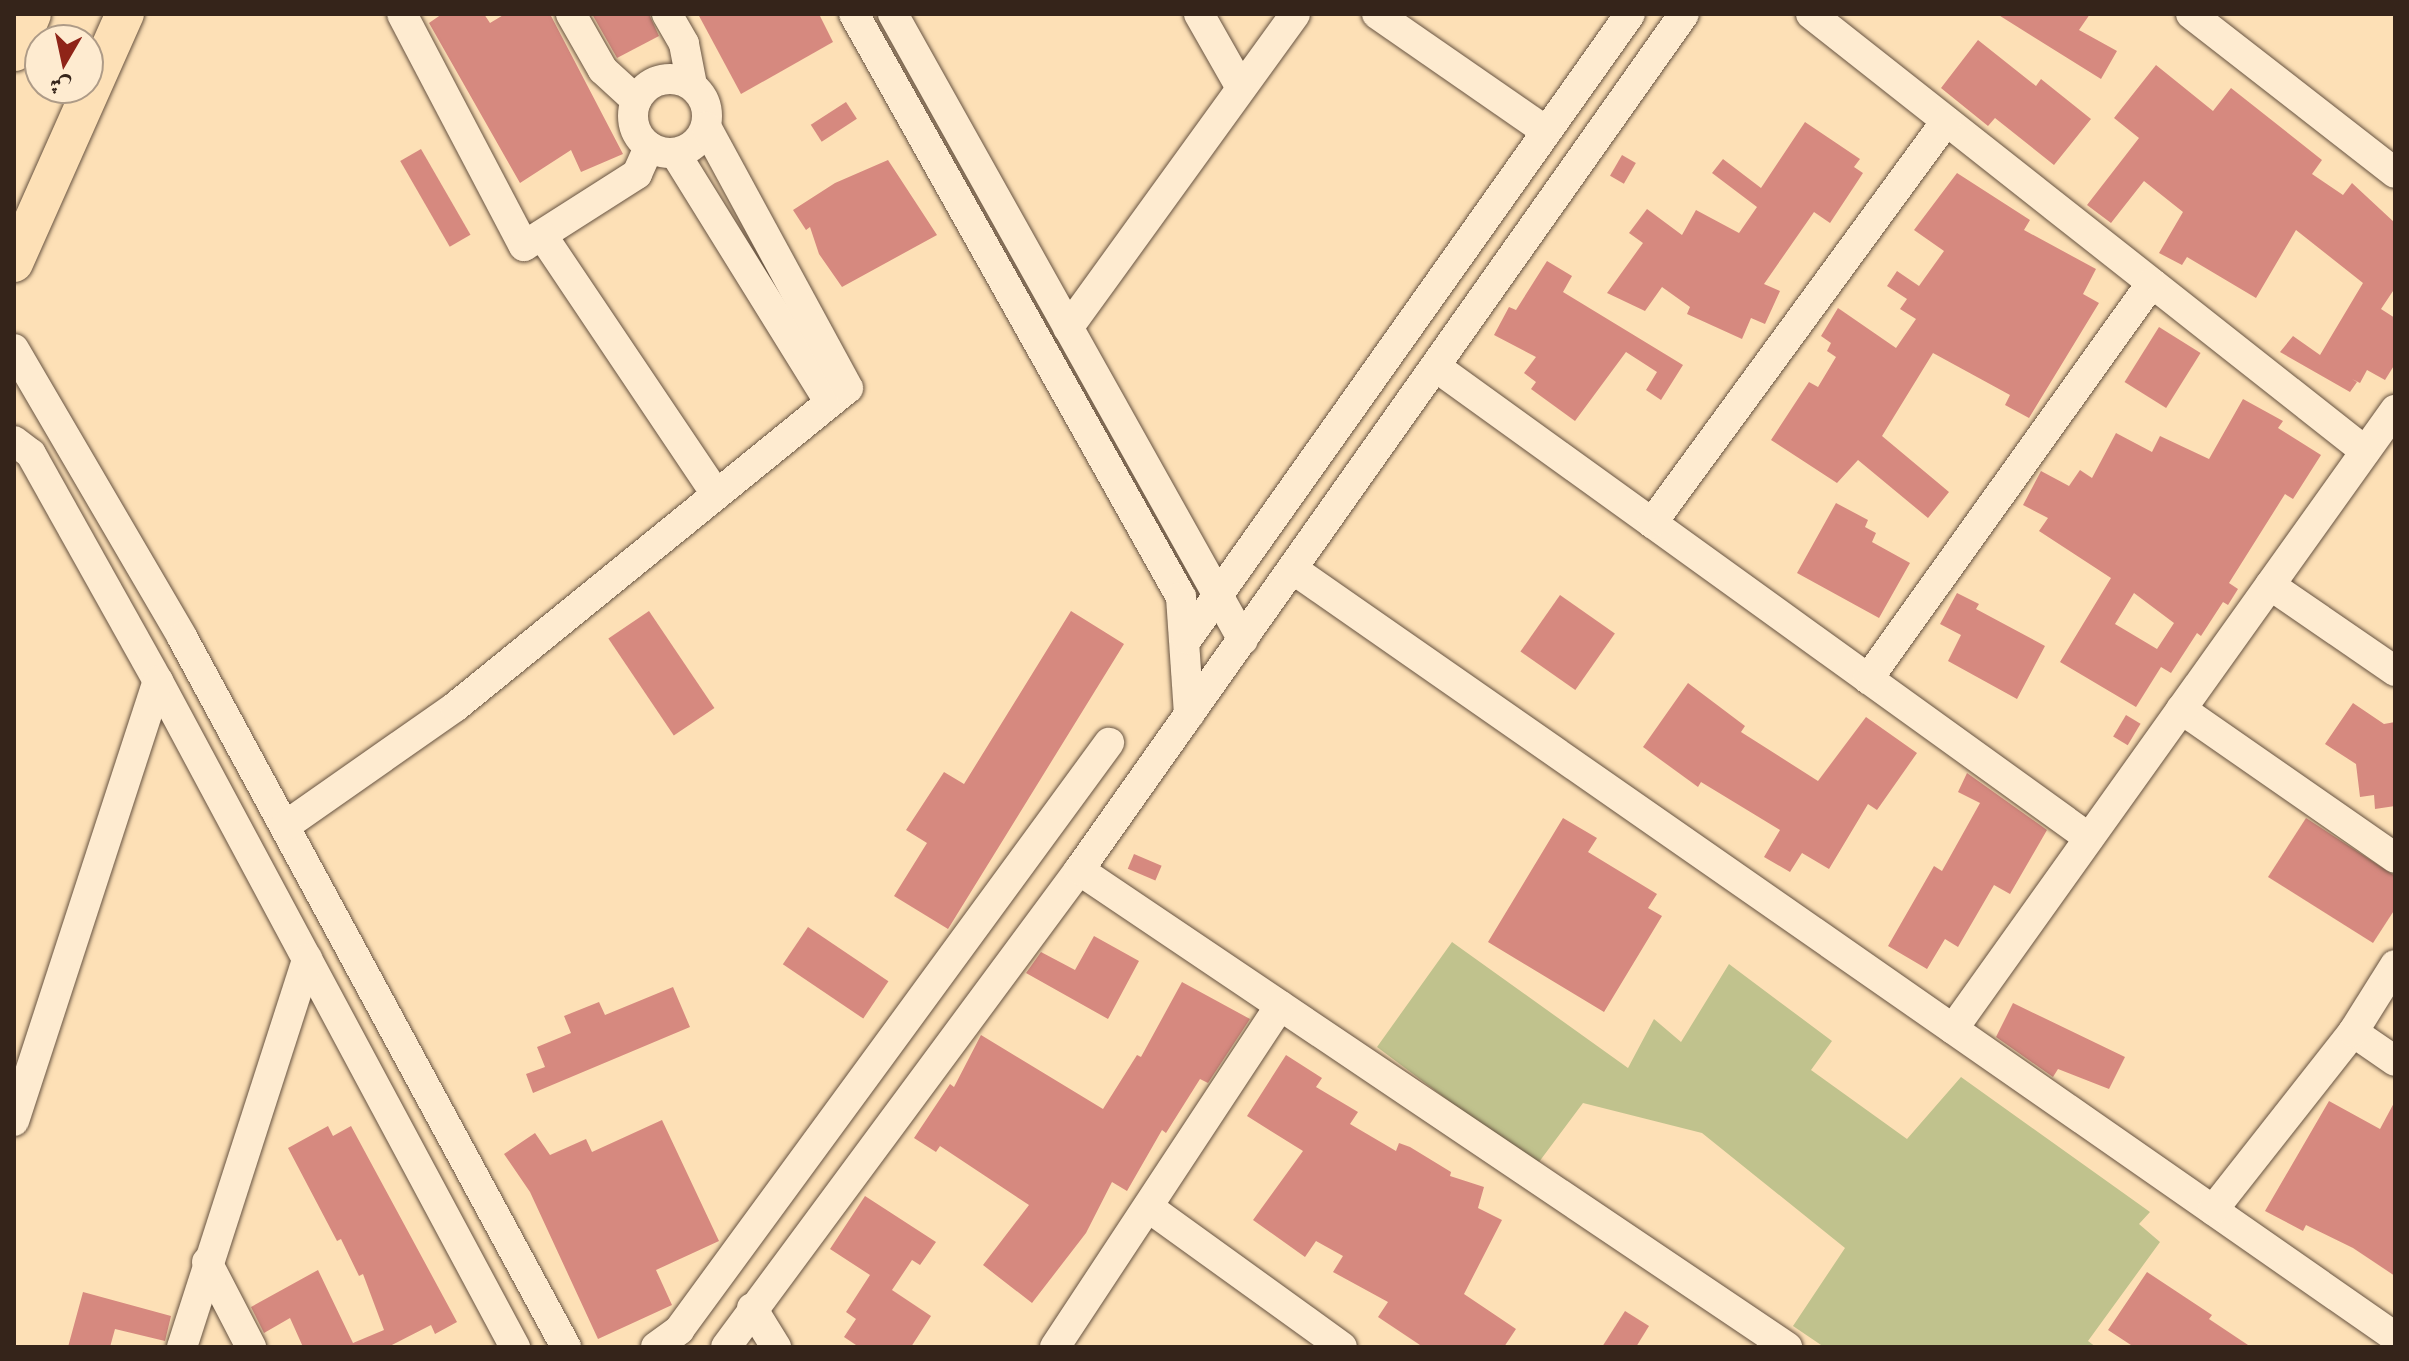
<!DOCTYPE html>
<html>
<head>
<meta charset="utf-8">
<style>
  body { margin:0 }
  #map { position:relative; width:2409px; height:1361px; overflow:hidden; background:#fde0b6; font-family:"IM FELL Great Primer",Amiri,serif }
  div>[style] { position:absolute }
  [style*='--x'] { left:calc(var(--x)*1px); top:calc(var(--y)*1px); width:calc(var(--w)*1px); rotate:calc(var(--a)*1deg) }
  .green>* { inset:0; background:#c0c28d }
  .building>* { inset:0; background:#d6897f; transform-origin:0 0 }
  .roads { filter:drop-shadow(0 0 2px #675341) drop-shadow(0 0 2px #675341) }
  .minor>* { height:30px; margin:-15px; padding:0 15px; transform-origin:15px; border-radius:15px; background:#feebd0 }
  .minor>.ring { margin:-15px; padding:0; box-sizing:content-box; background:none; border:30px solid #feebd0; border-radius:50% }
  .major>* { height:38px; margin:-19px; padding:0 19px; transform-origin:19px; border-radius:19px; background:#fde0b6 }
  .highway>* { height:44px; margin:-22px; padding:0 22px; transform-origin:22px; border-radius:22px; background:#fde0b6 }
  span { translate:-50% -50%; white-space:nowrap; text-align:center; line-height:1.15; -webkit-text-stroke:6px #feebd0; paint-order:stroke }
  .frame { position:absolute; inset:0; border:16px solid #35241a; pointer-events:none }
  .north { position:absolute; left:24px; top:24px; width:80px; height:80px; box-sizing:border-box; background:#feebd0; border:2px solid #ae9b87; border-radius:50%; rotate:189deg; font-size:22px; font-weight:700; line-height:32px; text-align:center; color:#35241a }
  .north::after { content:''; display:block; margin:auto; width:28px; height:36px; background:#8f2418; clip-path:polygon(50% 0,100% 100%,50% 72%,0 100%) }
</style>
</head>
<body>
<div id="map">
  <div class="green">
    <i style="clip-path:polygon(1452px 942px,1628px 1068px,1654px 1019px,1681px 1042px,1729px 964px,1832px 1041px,1811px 1070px,1907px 1139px,1961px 1077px,2150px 1212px,2139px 1224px,2160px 1242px,2088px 1341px,2096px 1347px,1824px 1347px,1793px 1326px,1845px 1248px,1702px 1133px,1583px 1103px,1536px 1166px,1377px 1047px)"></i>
  </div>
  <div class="building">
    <i style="clip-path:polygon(442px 14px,484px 14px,490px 23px,505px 14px,550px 14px,623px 154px,581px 172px,571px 150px,520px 183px,429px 23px)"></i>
    <i style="clip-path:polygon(592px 14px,649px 14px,659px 36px,617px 58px)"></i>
    <i style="clip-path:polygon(698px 14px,819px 14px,833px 42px,741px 94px)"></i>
    <i style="clip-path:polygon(1997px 14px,2090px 14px,2079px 30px,2117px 51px,2101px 79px)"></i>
    <i style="clip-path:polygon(1978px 40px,2036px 86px,2041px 79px,2091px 119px,2054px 165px,1995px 118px,1988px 126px,1941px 88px)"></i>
    <i style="clip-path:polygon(2156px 65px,2213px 111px,2231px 88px,2322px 160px,2312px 174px,2343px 195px,2352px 183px,2395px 223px,2395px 288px,2381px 309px,2395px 318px,2395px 364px,2385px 380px,2367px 370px,2360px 383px,2352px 379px,2357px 382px,2350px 392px,2280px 352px,2293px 336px,2320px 355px,2363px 283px,2296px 230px,2256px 298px,2187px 257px,2182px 265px,2159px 253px,2183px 212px,2144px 181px,2111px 223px,2087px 205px,2139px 138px,2114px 118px)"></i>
    <i style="left:846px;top:102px;width:20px;height:42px;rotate:57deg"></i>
    <i style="clip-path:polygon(1805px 122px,1860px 159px,1854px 167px,1863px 173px,1830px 223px,1814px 212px,1764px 284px,1780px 291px,1765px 324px,1751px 318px,1742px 339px,1687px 314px,1690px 307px,1662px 287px,1645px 311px,1607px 293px,1643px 243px,1629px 233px,1647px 209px,1682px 235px,1696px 210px,1739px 233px,1757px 207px,1712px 173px,1723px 159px,1761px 188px)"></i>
    <i style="left:421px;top:149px;width:99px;height:24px;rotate:60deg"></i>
    <i style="left:1622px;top:155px;width:16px;height:24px;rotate:30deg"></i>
    <i style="clip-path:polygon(888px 160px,937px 235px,842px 287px,819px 254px,810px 227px,806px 230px,793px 210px,835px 183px)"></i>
    <i style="clip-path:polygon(1957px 173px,2030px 220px,2024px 230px,2096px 269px,2083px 294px,2099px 303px,2029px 418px,2005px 405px,2010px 395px,1933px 353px,1882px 436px,1949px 492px,1928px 518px,1858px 460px,1837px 483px,1771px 440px,1809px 382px,1818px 387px,1836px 357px,1827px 351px,1831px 343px,1821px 336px,1838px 308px,1896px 348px,1916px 319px,1900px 309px,1907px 299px,1887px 286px,1897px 271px,1919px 286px,1944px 251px,1914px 230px)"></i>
    <i style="clip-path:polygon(1547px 261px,1572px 276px,1563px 292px,1683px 365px,1661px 400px,1646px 390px,1657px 372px,1626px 352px,1575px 421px,1531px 389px,1536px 382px,1524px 373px,1536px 357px,1494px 335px,1509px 307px,1516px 310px)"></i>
    <i style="left:2159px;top:327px;width:49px;height:65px;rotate:32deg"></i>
    <i style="clip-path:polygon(evenodd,2243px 399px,2283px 421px,2278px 428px,2321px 455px,2293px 499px,2285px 494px,2229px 583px,2238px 589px,2228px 605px,2223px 602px,2201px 636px,2197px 633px,2171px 673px,2161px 667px,2136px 707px,2060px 662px,2111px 578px,2039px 531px,2048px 518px,2023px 505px,2041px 471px,2069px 486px,2080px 470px,2092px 478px,2116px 433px,2152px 452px,2160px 436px,2209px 459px,2243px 399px,2134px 593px,2174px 623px,2157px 649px,2115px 624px,2134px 593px)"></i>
    <i style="clip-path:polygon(1836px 503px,1868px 520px,1865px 527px,1876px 533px,1872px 542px,1910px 563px,1879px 618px,1797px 573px)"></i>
    <i style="clip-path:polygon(1957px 593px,1979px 604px,1976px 609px,2045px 646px,2017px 699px,1948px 661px,1961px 635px,1940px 624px)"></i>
    <i style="left:1560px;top:595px;width:67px;height:69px;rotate:35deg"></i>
    <i style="left:649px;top:611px;width:117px;height:49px;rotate:56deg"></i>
    <i style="clip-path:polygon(1071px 611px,1124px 644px,948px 929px,894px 896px,927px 843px,906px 830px,944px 772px,964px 784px)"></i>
    <i style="clip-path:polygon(1688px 683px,1745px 726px,1741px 732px,1818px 781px,1866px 717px,1917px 753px,1877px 810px,1868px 804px,1829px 869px,1802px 853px,1790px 872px,1764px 857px,1780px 830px,1701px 782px,1698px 787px,1643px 747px)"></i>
    <i style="clip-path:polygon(2353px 703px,2384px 724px,2395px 722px,2395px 806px,2375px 809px,2374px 795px,2360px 797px,2356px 764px,2325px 744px)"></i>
    <i style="left:2126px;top:715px;width:17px;height:25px;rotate:31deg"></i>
    <i style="clip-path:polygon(1967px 773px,2047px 830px,2010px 894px,1994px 885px,1958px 947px,1945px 939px,1927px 969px,1888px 946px,1934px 866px,1942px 871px,1980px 803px,1958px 792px)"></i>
    <i style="clip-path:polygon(1563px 818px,1597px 838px,1588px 852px,1657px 894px,1648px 908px,1662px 916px,1604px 1012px,1488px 942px)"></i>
    <i style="clip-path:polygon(2306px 818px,2395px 876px,2395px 909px,2373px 943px,2268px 877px)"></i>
    <i style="left:1134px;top:854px;width:30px;height:16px;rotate:23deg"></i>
    <i style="left:808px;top:927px;width:97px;height:45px;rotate:34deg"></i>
    <i style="clip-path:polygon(1094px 936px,1139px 961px,1108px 1019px,1026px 973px,1041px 952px,1075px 970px)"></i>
    <i style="clip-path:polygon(1182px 982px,1250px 1019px,1208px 1083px,1200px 1079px,1166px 1133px,1162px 1130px,1127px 1191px,1112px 1182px,1086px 1233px,1032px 1303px,983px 1265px,1029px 1205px,940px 1146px,936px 1152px,914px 1138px,950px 1084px,954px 1087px,981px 1035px,1103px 1109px,1137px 1055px,1141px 1057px)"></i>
    <i style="clip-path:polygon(673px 987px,690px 1027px,533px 1093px,526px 1074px,545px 1067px,537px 1047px,571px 1033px,564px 1016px,599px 1002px,605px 1015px)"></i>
    <i style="clip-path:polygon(2013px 1003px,2125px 1057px,2109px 1089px,2058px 1069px,2053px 1077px,1996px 1037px)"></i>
    <i style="clip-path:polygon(1286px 1055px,1322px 1078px,1316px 1087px,1358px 1112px,1350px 1124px,1396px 1151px,1399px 1143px,1410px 1147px,1451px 1172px,1450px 1176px,1484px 1187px,1478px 1208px,1502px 1220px,1464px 1294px,1516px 1329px,1504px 1347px,1423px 1347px,1378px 1317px,1388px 1302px,1333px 1272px,1343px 1256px,1316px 1241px,1305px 1257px,1253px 1220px,1303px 1151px,1247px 1116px)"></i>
    <i style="clip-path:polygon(2329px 1101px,2380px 1129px,2395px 1101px,2395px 1276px,2353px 1248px,2306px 1225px,2303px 1231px,2265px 1211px)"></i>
    <i style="clip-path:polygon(662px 1120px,719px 1241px,656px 1270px,672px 1305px,598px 1339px,530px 1192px,504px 1154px,535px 1133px,550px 1155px,586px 1139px,592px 1152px)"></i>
    <i style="clip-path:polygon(328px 1126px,333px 1136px,351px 1126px,457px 1322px,435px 1334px,431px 1325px,388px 1347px,303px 1347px,290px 1318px,264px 1333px,251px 1307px,318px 1270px,353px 1343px,384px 1330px,363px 1274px,359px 1276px,341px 1239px,337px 1241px,288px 1148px)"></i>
    <i style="clip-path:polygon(865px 1196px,936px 1242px,920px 1265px,912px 1260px,892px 1290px,931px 1316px,911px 1347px,859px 1347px,844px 1337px,856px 1319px,846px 1312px,870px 1275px,830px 1249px)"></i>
    <i style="clip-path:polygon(2147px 1272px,2212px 1315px,2209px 1319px,2251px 1347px,2134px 1347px,2108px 1330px)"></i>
    <i style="clip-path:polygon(83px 1292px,171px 1316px,165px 1341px,115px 1329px,110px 1347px,68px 1347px)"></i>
    <i style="clip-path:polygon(1625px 1311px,1649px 1326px,1636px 1347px,1602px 1347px)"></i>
  </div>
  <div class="roads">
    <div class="minor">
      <i style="--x:402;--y:14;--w:262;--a:62.3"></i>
      <i style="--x:524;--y:246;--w:134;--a:-32.5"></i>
      <i style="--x:637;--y:174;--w:30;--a:-66"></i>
      <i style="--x:571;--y:14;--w:64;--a:60.3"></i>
      <i style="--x:603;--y:70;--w:45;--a:42.3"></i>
      <i style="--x:667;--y:14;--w:34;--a:60"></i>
      <i style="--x:684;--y:44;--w:42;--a:79"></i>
      <i style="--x:854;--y:14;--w:668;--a:60.71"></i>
      <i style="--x:1181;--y:597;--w:118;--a:86.1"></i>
      <i style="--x:893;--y:14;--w:717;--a:60.79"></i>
      <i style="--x:1199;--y:14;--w:85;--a:60.4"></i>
      <i style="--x:1377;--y:14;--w:206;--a:34.7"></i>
      <i style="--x:1811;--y:14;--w:706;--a:38.27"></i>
      <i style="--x:2191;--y:14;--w:259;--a:37.9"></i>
      <i class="ring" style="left:633px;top:79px;width:44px;height:44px"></i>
      <i style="--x:675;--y:153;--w:292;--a:58.2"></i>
      <i style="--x:542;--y:235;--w:310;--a:56.1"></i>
      <i style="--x:1068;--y:328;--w:387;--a:-54.1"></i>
      <i style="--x:14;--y:349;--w:333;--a:59.7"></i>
      <i style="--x:182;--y:637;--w:807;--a:61.59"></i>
      <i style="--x:1436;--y:367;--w:805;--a:35.8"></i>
      <i style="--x:14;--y:441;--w:21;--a:37"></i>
      <i style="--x:31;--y:454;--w:260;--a:60.8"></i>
      <i style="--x:158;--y:681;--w:756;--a:61.81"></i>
      <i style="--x:1652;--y:523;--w:498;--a:-53.8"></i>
      <i style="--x:1294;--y:570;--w:1342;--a:34.86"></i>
      <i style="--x:2270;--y:585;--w:152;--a:34.5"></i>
      <i style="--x:1187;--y:639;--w:766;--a:-54.67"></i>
      <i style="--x:1868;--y:679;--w:487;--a:-54.4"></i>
      <i style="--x:2181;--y:709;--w:261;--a:34.8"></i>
      <i style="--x:285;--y:826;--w:208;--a:-35"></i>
      <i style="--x:455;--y:707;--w:506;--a:-39.07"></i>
      <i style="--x:848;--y:388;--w:297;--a:-118.5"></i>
      <i style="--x:1079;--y:870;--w:854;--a:33.97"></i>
      <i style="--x:1953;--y:1029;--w:761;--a:-54.47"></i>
      <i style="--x:2353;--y:1032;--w:51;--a:34.6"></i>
      <i style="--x:14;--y:1121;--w:463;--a:-71.9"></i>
      <i style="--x:1148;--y:1207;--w:239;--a:35.8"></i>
      <i style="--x:2213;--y:1210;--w:226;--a:-51.8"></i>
      <i style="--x:2353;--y:1032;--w:79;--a:-57.9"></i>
      <i style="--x:207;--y:1262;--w:96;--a:62.6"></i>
      <i style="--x:752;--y:1308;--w:46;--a:58.4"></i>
      <i style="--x:182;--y:1347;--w:408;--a:-72.1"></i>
      <i style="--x:656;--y:1347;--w:29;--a:-36"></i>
      <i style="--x:679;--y:1330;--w:728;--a:-53.78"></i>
      <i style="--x:726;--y:1347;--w:593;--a:-53.5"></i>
      <i style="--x:1079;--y:870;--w:1048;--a:-54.75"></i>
      <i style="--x:1055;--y:1347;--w:409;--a:-56.6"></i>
    </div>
    <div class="major">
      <i style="--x:14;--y:263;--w:273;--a:-66"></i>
    </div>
    <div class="highway">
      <i style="--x:14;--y:49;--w:38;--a:-67"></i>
    </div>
  </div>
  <div class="frame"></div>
  <div class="north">ش</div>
</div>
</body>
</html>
